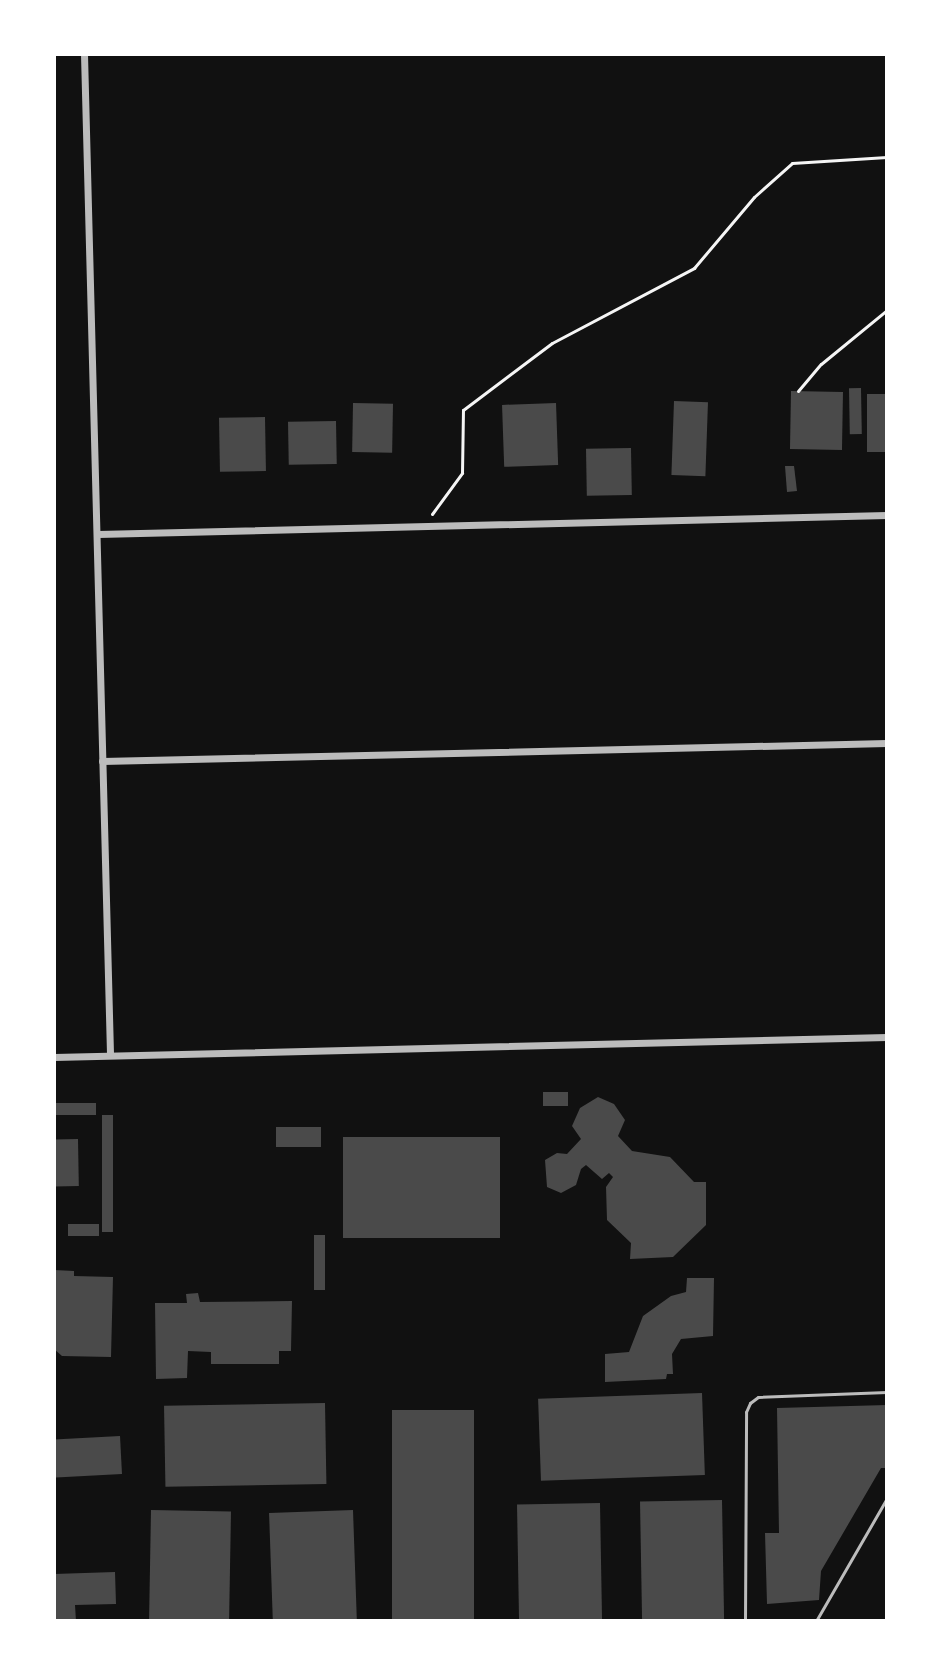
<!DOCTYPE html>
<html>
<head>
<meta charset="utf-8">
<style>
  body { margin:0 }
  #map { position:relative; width:941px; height:1675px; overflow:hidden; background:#111; font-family:"Asap Condensed",sans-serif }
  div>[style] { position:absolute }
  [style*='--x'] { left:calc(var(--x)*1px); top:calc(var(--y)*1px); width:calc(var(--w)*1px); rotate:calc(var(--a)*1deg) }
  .building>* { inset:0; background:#4a4a4a; transform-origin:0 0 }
  .path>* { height:3px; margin:-1.5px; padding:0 1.5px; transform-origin:1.5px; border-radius:1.5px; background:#f5f5f5 }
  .service>* { height:3px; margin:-1.5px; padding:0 1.5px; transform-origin:1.5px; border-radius:1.5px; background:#bcbcbc }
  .minor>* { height:7px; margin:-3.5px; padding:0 3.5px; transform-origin:3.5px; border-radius:3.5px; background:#bcbcbc }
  span { translate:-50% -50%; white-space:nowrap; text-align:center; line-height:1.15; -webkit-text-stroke:8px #fff; paint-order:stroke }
  .frame { position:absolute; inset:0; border:56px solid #fff; pointer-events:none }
</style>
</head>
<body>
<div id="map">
  <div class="building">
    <i style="left:861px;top:388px;width:46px;height:12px;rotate:89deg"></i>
    <i style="left:791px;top:391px;width:52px;height:58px;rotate:1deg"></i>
    <i style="left:867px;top:394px;width:20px;height:58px"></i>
    <i style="left:674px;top:401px;width:34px;height:74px;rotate:2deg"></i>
    <i style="left:353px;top:403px;width:40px;height:49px;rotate:1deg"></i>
    <i style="left:556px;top:403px;width:62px;height:54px;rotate:88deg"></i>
    <i style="left:265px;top:417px;width:54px;height:46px;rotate:89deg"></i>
    <i style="left:336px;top:421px;width:43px;height:48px;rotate:89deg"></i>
    <i style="left:631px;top:448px;width:47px;height:45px;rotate:89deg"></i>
    <i style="clip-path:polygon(785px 466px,794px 466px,797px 491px,787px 492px)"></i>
    <i style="left:568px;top:1092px;width:14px;height:25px;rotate:90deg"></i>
    <i style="clip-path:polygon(598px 1097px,614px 1104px,625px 1120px,618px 1136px,632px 1151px,670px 1157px,694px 1182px,706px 1182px,706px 1225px,673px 1257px,630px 1259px,631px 1243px,607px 1220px,606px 1187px,613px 1177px,609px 1173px,602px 1179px,586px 1165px,581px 1169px,576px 1185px,561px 1193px,547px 1187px,545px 1160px,557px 1153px,567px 1154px,581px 1139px,572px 1126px,580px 1108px)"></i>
    <i style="left:96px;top:1103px;width:12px;height:42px;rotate:90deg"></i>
    <i style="left:102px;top:1115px;width:11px;height:117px"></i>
    <i style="left:276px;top:1127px;width:45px;height:20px"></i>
    <i style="left:343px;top:1137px;width:157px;height:101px"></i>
    <i style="left:78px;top:1139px;width:47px;height:24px;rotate:89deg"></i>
    <i style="left:99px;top:1224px;width:12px;height:31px;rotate:90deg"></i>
    <i style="left:314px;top:1235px;width:11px;height:55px"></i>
    <i style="clip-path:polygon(54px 1270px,74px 1271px,74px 1276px,113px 1277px,111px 1357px,62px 1356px,54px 1349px)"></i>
    <i style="clip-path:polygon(687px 1278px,714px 1278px,713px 1336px,681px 1339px,672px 1354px,673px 1374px,667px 1374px,666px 1379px,605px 1382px,605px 1354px,629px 1352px,643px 1316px,671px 1296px,686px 1292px)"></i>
    <i style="clip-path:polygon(198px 1293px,200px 1302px,292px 1301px,291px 1351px,279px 1351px,279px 1364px,211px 1364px,211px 1352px,188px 1351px,187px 1378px,156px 1379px,155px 1303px,187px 1303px,186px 1294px)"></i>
    <i style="left:702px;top:1393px;width:82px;height:164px;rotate:88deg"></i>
    <i style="left:325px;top:1403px;width:81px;height:161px;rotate:89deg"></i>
    <i style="clip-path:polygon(887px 1405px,887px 1468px,881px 1468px,821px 1571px,819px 1600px,767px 1604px,765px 1533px,779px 1533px,777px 1408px)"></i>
    <i style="left:392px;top:1410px;width:82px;height:211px"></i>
    <i style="left:120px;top:1436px;width:38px;height:66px;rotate:87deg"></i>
    <i style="left:722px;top:1500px;width:121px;height:82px;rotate:89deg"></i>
    <i style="left:600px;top:1503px;width:118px;height:83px;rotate:89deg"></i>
    <i style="left:151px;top:1510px;width:80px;height:111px;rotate:1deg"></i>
    <i style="left:353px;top:1510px;width:111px;height:84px;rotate:88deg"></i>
    <i style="clip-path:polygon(115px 1572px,116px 1604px,75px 1605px,76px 1621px,54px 1621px,54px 1574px)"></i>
  </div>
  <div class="path">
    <i style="--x:798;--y:391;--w:35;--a:-50"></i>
    <i style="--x:821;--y:364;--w:85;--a:-39.3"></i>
    <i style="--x:432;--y:514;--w:51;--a:-53.8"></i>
    <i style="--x:462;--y:473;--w:63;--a:-89.1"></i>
    <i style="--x:463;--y:410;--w:111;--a:-37"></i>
    <i style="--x:552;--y:343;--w:161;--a:-27.8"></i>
    <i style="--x:694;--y:268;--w:93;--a:-49.8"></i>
    <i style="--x:754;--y:197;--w:51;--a:-41.8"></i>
    <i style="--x:792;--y:163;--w:95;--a:-3.6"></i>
  </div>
  <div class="service">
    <i style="--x:745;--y:1621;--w:209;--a:-89.7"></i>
    <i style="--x:746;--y:1412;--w:10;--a:-66"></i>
    <i style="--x:750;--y:1403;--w:10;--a:-37"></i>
    <i style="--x:758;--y:1397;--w:129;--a:-2.2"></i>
    <i style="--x:816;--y:1621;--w:142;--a:-60"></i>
  </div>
  <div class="minor">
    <i style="--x:84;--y:54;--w:1001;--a:88.51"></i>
    <i style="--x:98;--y:534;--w:789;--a:-1.38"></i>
    <i style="--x:102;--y:761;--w:785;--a:-1.31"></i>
    <i style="--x:54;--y:1057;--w:833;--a:-1.38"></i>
  </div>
  <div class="frame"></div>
</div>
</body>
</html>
